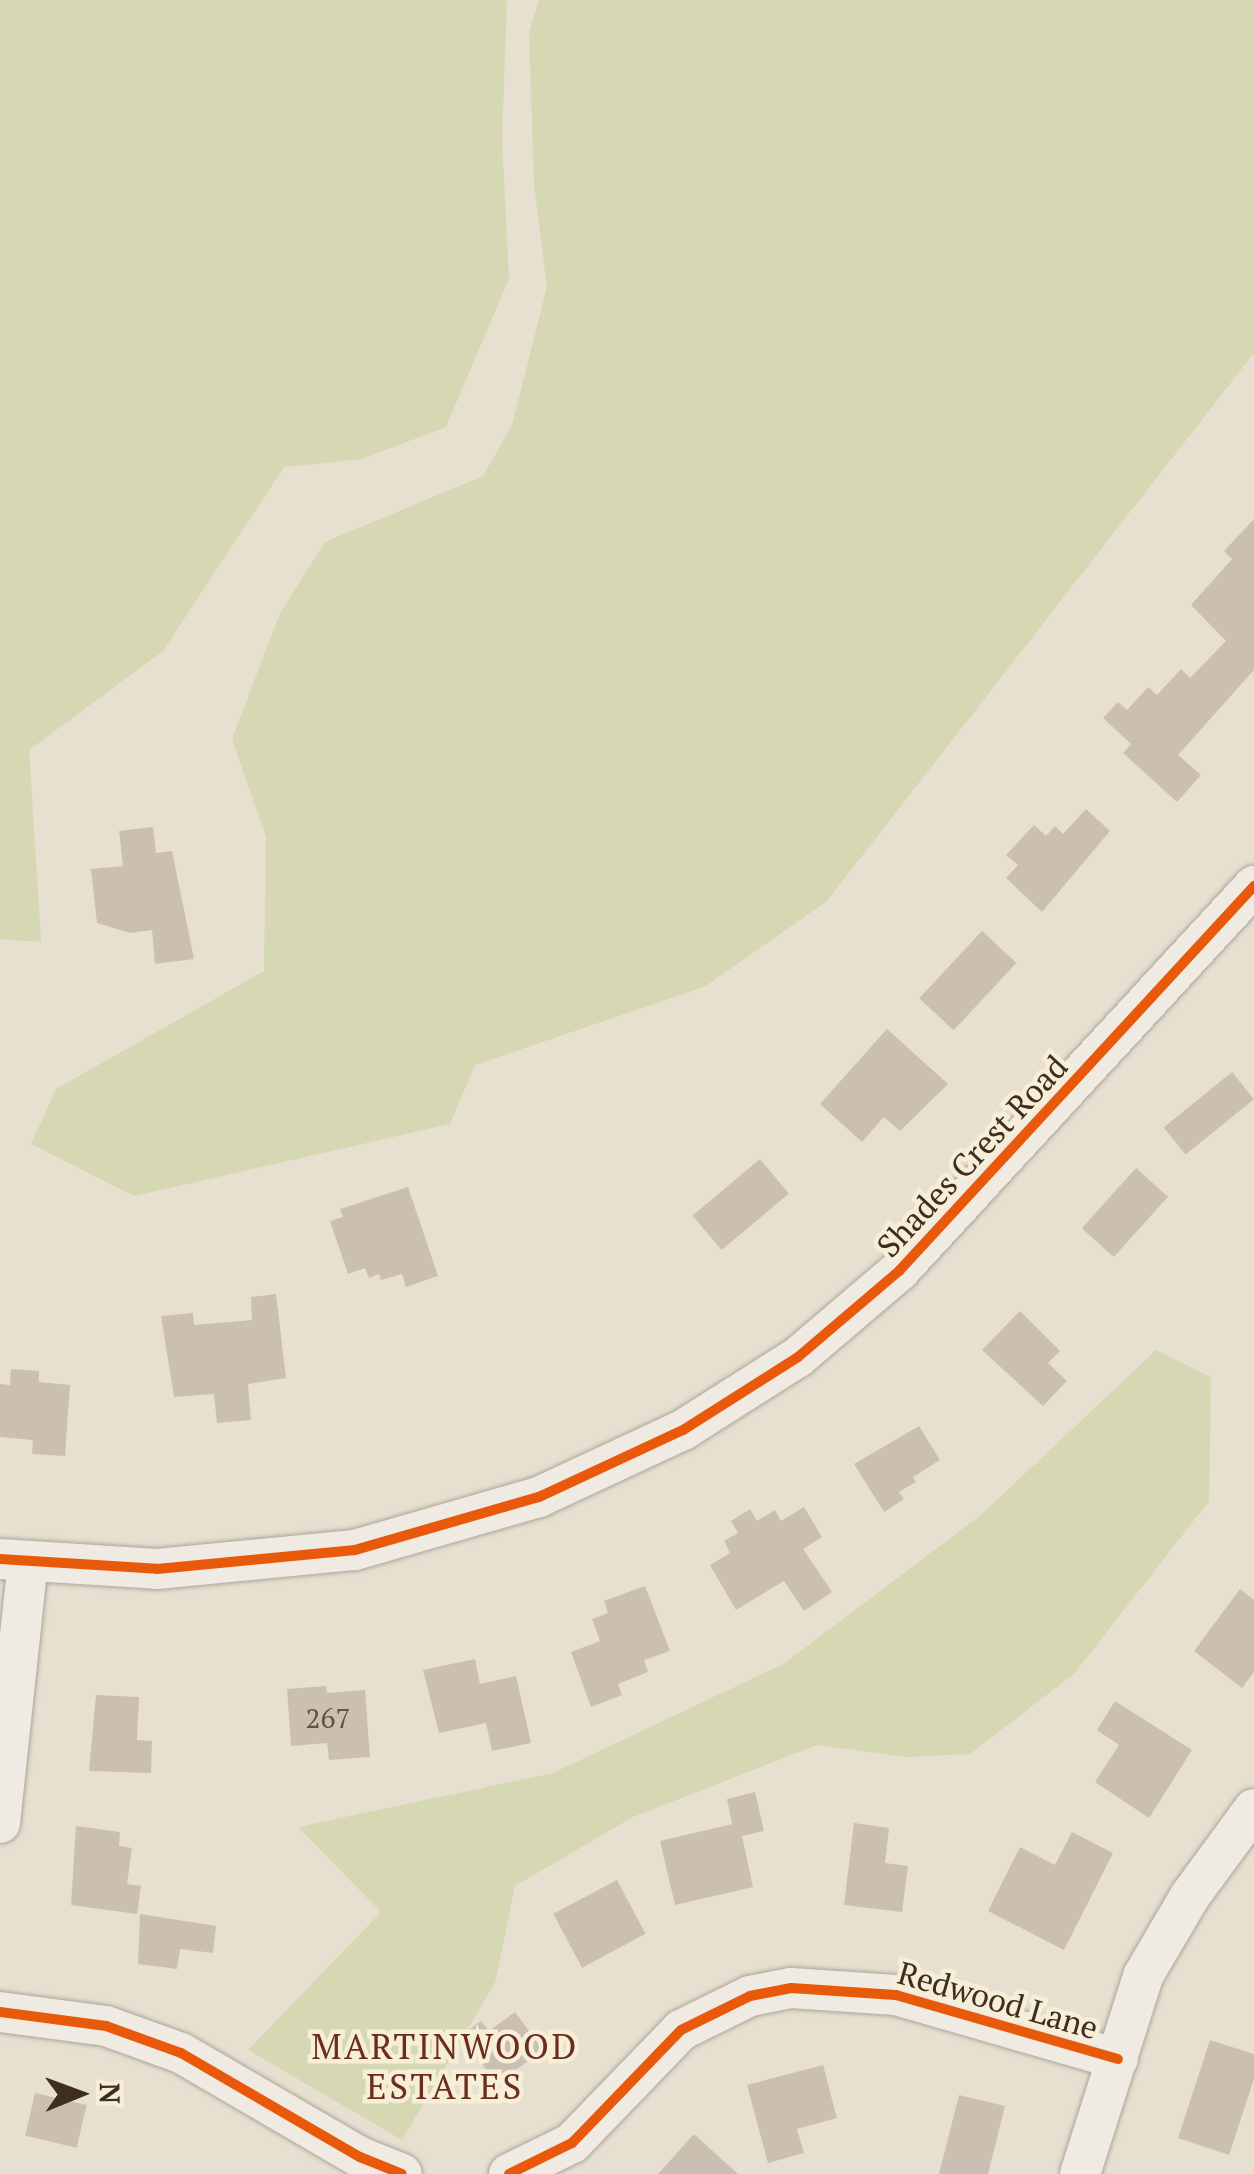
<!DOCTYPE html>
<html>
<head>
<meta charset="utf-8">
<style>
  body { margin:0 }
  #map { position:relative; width:1254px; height:2174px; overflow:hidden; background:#e7e0d1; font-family:"PT Serif",serif }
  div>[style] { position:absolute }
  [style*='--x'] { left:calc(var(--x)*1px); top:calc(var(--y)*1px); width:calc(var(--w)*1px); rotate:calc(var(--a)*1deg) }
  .green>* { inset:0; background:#d6d7b3 }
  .building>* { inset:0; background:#cbbfb2; transform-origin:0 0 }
  .roads { filter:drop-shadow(0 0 2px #ada599) drop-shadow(0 0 2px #ada599) }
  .minor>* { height:40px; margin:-20px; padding:0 20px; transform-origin:20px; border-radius:20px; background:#efebe3 }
  .cycleway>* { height:10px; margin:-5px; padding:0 5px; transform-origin:5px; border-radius:5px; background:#e8590c }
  span { translate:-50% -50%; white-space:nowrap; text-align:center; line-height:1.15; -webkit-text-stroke:9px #f7eed8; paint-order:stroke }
  .number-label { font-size:28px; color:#605244 }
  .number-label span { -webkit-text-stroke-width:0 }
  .street-label { font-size:32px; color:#3d2e20 }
  .neighbourhood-label { font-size:35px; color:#6b2e1e; letter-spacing:2.5px }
  .north { position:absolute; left:30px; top:2044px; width:100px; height:100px; -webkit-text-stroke:8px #f7eed8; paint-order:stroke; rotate:89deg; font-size:28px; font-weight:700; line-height:40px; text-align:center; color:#3d2e20 }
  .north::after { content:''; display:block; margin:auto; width:35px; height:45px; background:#3d2e20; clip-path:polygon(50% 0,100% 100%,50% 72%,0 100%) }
</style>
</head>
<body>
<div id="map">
  <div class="green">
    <i style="clip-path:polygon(0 0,507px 0,502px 139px,509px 279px,446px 427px,362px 459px,284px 467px,163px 651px,29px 750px,41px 942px,0 939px)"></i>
    <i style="clip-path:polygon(539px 0,1254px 0,1254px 353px,826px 902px,704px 987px,475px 1065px,450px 1124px,134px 1196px,31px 1144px,56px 1089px,264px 971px,266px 837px,232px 739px,280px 613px,325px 542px,483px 476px,512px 425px,547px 287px,534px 184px,529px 32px)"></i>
    <i style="clip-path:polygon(1156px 1350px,1211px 1377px,1209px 1501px,1074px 1674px,970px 1754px,905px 1757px,817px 1745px,633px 1817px,515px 1886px,495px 1983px,402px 2140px,248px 2050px,381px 1912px,298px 1827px,553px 1773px,785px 1663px,982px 1514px)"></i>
  </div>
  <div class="building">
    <i style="clip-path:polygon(1254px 519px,1254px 670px,1178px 755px,1201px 775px,1177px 802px,1123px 753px,1131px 744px,1103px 718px,1118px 702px,1127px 710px,1148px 687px,1157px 695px,1181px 669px,1190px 678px,1226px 641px,1191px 605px,1232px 559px,1224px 551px)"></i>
    <i style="clip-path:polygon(1086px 809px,1110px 831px,1042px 912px,1006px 878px,1018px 865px,1006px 855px,1034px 825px,1046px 836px,1055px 826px,1063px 834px)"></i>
    <i style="clip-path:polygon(153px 827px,156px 853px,172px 851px,194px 959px,155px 964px,152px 930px,130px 933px,97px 923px,91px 869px,123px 866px,119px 831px)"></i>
    <i style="left:982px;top:931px;width:47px;height:92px;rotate:43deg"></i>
    <i style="clip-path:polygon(887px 1029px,948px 1084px,900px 1131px,884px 1117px,862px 1142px,820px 1104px)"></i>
    <i style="left:1232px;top:1072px;width:35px;height:88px;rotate:51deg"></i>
    <i style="left:760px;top:1159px;width:45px;height:88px;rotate:50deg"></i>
    <i style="left:1136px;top:1168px;width:43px;height:81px;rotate:42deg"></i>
    <i style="clip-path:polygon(408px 1187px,438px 1276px,406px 1287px,402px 1274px,381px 1280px,379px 1274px,369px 1278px,365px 1268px,348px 1274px,330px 1221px,343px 1217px,340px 1209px)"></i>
    <i style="clip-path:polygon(276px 1294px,286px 1378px,248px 1384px,251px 1420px,217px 1423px,214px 1394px,174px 1397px,161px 1316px,193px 1313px,194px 1325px,252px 1320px,251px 1297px)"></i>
    <i style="clip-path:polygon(1020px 1311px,1060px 1351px,1048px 1363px,1067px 1381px,1043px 1406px,982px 1350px)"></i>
    <i style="clip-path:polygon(11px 1369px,39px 1371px,39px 1382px,70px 1385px,65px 1456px,32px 1454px,33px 1440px,0 1437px,0 1384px,10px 1385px)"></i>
    <i style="clip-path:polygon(919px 1426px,940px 1460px,913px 1477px,916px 1482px,899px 1492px,904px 1499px,884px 1512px,854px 1464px)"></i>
    <i style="clip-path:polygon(804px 1507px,822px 1537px,803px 1549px,832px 1592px,804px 1611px,784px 1581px,736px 1610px,710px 1565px,730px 1553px,724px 1541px,738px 1533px,731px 1521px,750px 1509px,757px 1521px,775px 1510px,781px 1521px)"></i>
    <i style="clip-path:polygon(645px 1586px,670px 1651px,644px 1660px,648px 1672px,618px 1684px,622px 1695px,591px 1707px,571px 1652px,600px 1641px,592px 1619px,608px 1613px,604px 1601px)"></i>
    <i style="clip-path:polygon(1240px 1589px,1254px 1600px,1254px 1672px,1242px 1688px,1194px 1651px)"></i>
    <i style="clip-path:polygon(475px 1659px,480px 1684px,516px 1676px,531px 1743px,492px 1751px,486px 1723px,439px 1733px,423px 1670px)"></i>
    <i style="clip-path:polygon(326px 1686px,327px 1693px,365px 1690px,370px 1757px,329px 1760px,327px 1743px,291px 1746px,287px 1689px)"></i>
    <i style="clip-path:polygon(96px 1695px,139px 1697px,137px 1740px,152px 1741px,151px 1773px,89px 1771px)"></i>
    <i style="clip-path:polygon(1115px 1701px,1192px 1750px,1149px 1818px,1095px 1782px,1119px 1745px,1097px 1730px)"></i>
    <i style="clip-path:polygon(755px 1792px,764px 1831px,742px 1836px,753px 1887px,675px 1905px,660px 1841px,732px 1824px,727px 1799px)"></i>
    <i style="clip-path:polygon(854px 1823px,889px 1828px,885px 1863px,908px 1866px,902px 1912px,844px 1905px)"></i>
    <i style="clip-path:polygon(76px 1826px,120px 1832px,119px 1846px,132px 1848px,127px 1884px,141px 1886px,137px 1914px,71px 1905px)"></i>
    <i style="clip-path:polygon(1072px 1832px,1113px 1853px,1064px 1950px,988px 1911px,1020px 1847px,1055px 1865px)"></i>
    <i style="left:617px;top:1880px;width:61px;height:72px;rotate:62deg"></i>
    <i style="clip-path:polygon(140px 1914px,216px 1926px,213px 1953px,180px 1949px,177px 1969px,138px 1964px)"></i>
    <i style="clip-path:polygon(515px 2012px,543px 2050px,497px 2084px,461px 2036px,481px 2021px,489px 2031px)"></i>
    <i style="clip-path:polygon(1210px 2040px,1254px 2054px,1254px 2079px,1229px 2155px,1178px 2138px)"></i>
    <i style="clip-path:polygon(823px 2065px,837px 2118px,797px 2129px,804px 2153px,768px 2163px,747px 2085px)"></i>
    <i style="left:35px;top:2093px;width:53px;height:44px;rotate:13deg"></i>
    <i style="clip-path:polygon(959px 2095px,1005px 2106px,988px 2174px,939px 2174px)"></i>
    <i style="clip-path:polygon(694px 2134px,738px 2174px,658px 2174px)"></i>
  </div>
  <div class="roads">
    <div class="minor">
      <i style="--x:0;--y:1559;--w:157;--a:3.6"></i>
      <i style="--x:157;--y:1569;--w:199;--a:-5.5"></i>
      <i style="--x:355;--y:1550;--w:191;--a:-16.1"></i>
      <i style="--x:539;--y:1497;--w:159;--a:-25"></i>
      <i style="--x:683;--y:1430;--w:136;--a:-32.4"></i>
      <i style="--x:798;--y:1357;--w:133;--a:-40.4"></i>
      <i style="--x:899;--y:1271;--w:524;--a:-47.32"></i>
      <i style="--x:0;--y:1823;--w:262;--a:-83.9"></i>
      <i style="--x:0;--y:2012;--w:107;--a:7.5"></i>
      <i style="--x:106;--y:2026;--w:80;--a:19.8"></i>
      <i style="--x:181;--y:2053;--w:207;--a:30.2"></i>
      <i style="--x:360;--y:2157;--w:45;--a:22"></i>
      <i style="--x:509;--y:2174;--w:70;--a:-26.2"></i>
      <i style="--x:572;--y:2143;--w:157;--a:-46"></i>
      <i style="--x:681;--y:2030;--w:77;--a:-26.2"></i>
      <i style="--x:750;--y:1996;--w:42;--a:-11"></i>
      <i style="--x:791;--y:1988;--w:105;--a:3.8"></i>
      <i style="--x:896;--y:1995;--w:231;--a:16.1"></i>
      <i style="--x:1080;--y:2174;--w:208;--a:-72.3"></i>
      <i style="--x:1143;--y:1976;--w:93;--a:-59.6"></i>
      <i style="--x:1190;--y:1896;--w:108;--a:-53.7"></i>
    </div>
  </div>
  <div class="cycleway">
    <i style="--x:0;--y:1559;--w:157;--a:3.6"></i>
    <i style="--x:157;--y:1569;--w:199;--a:-5.5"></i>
    <i style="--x:355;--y:1550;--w:191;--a:-16.1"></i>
    <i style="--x:539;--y:1497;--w:159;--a:-25"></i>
    <i style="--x:683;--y:1430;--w:136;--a:-32.4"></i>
    <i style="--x:798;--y:1357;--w:133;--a:-40.4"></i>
    <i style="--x:899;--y:1271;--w:524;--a:-47.32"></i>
    <i style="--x:0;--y:2012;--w:107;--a:7.5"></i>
    <i style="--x:106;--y:2026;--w:80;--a:19.8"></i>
    <i style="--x:181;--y:2053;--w:207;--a:30.2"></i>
    <i style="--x:360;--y:2157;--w:45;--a:22"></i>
    <i style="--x:509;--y:2174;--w:70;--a:-26.2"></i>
    <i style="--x:572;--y:2143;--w:157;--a:-46"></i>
    <i style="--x:681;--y:2030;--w:77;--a:-26.2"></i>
    <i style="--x:750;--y:1996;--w:42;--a:-11"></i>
    <i style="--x:791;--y:1988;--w:105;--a:3.8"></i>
    <i style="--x:896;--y:1995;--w:231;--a:16.1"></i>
  </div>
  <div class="number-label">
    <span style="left:328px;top:1718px">267</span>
  </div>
  <div class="street-label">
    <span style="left:972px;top:1156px;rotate:-47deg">Shades Crest Road</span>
    <span style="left:998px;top:2000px;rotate:16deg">Redwood Lane</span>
  </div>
  <div class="neighbourhood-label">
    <span style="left:445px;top:2066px">MARTINWOOD<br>ESTATES</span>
  </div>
  <div class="north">N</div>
</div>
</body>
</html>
